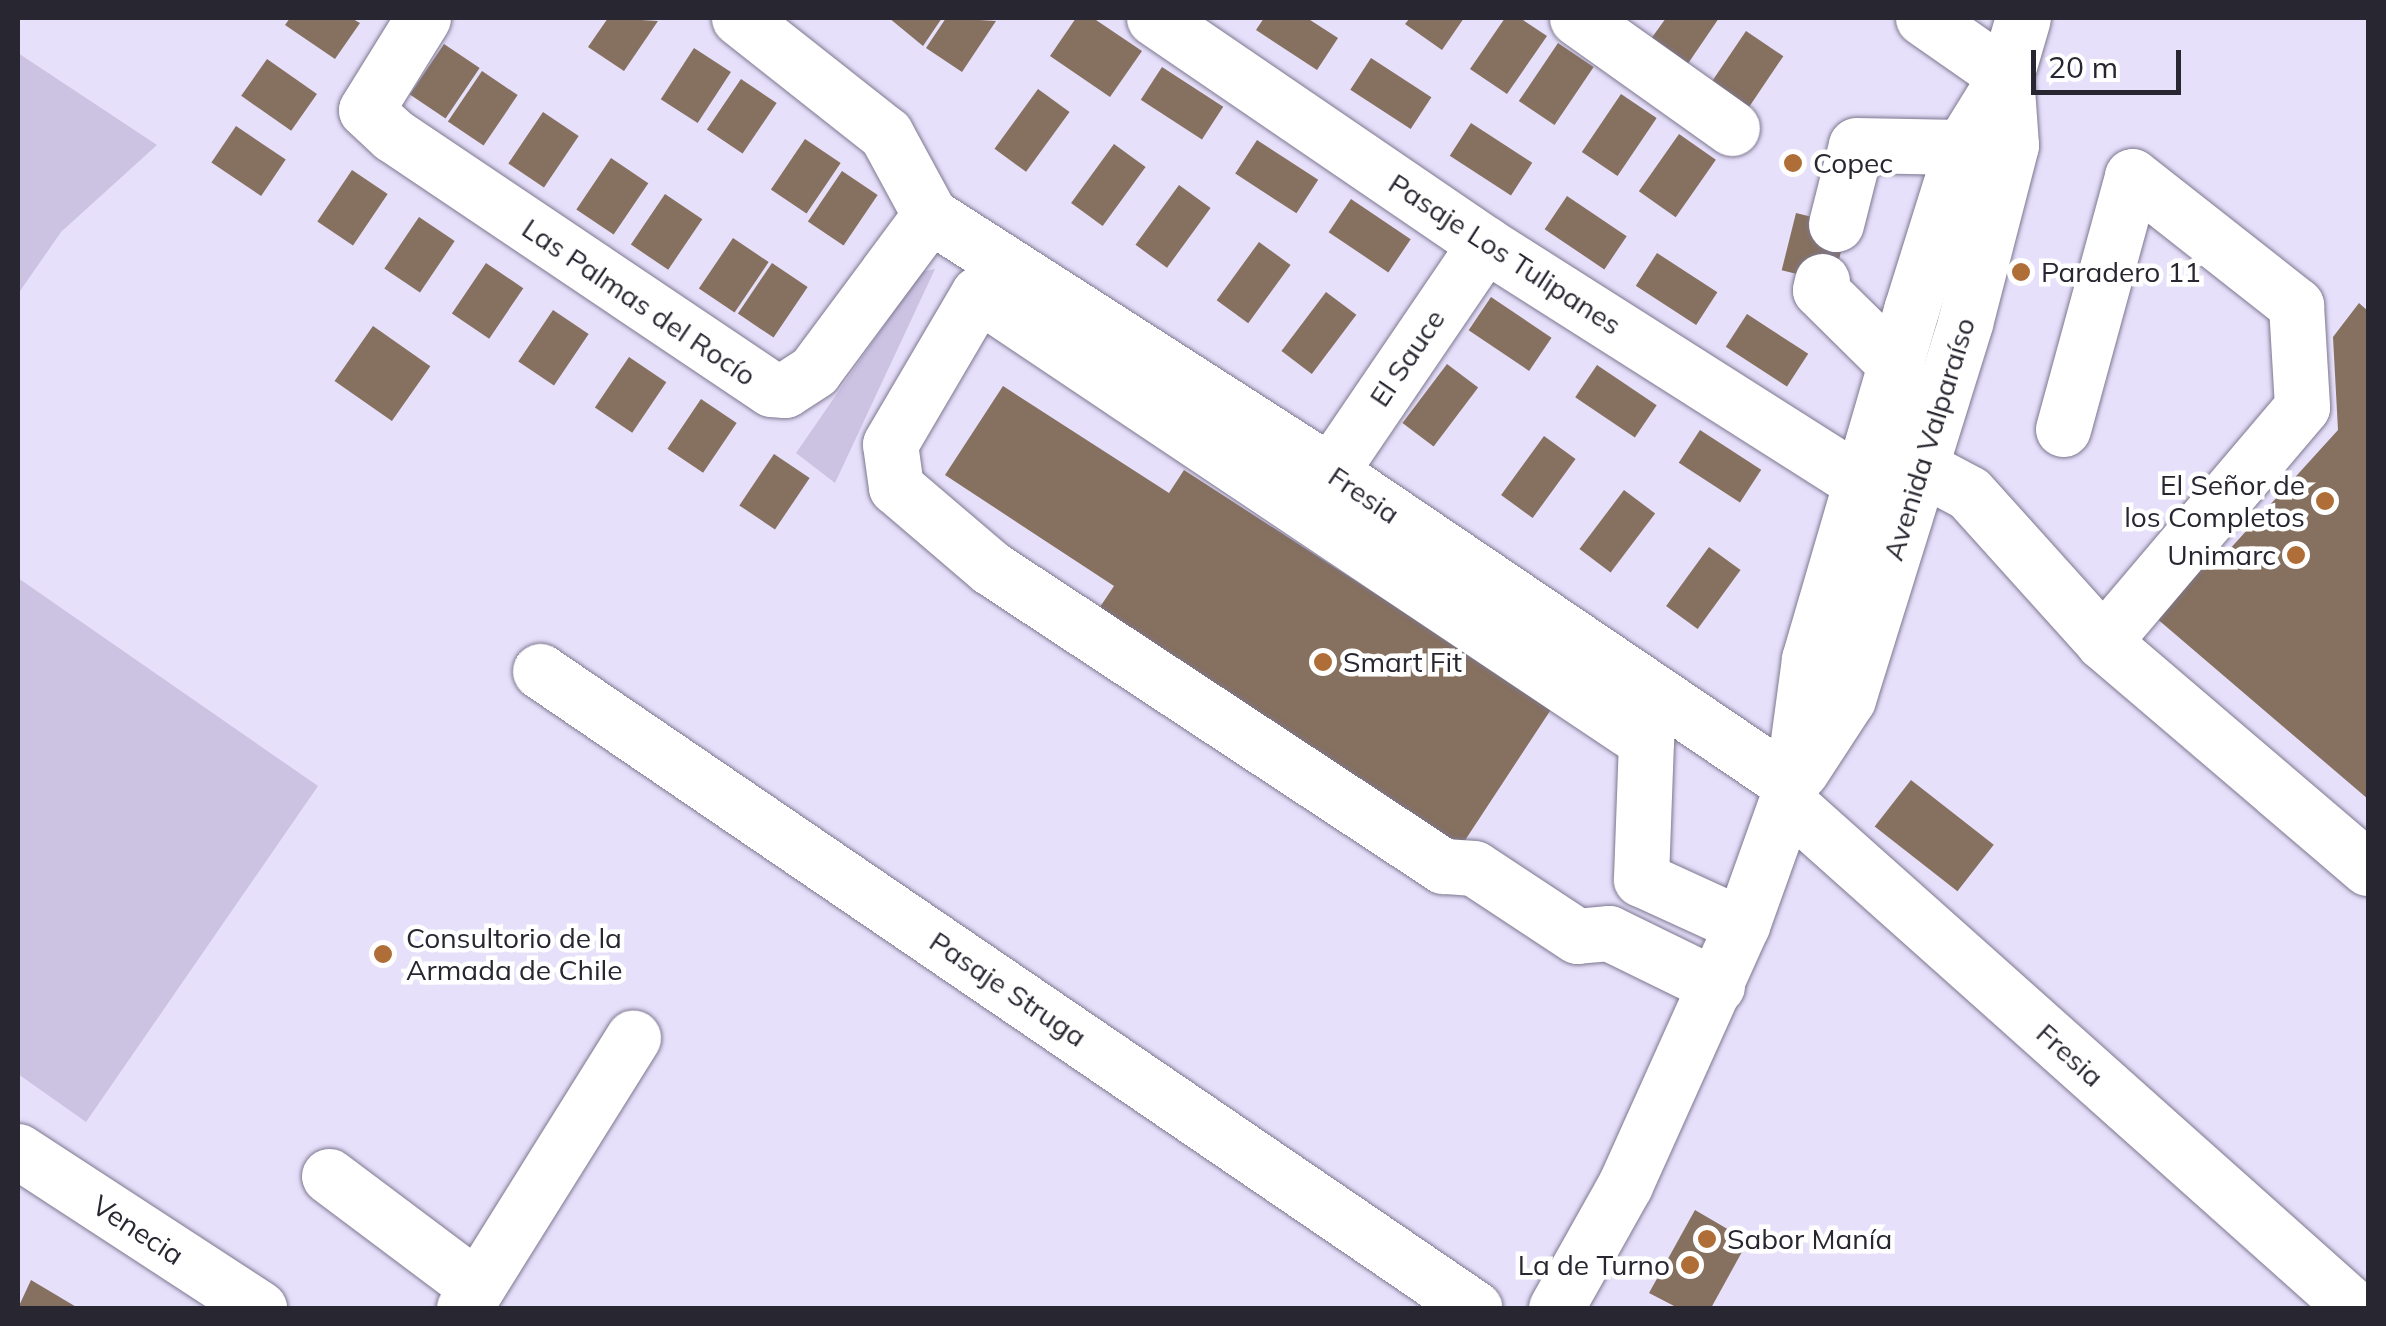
<!DOCTYPE html>
<html>
<head>
<meta charset="utf-8">
<style>
  body { margin:0 }
  #map { position:relative; width:2386px; height:1326px; overflow:hidden; background:#e7e0fb; font-family:Mulish,sans-serif }
  div>[style] { position:absolute }
  [style*='--x'] { left:calc(var(--x)*1px); top:calc(var(--y)*1px); width:calc(var(--w)*1px); rotate:calc(var(--a)*1deg) }
  .green>* { inset:0; background:#ccc3e3 }
  .building>* { inset:0; background:#86705f; transform-origin:0 0 }
  .roads { filter:drop-shadow(0 0 2px #7d778f) drop-shadow(0 0 2px #7d778f) }
  .minor>* { height:55px; margin:-27.5px; padding:0 27.5px; transform-origin:27.5px; border-radius:27.5px; background:#fff }
  .major>* { height:55px; margin:-27.5px; padding:0 27.5px; transform-origin:27.5px; border-radius:27.5px; background:#fff }
  .dots>* { width:28px; height:28px; translate:-50% -50%; box-sizing:border-box; border:5px solid #fff; border-radius:50% }
  span { translate:-50% -50%; white-space:nowrap; text-align:center; line-height:1.15; -webkit-text-stroke:9px #fff; paint-order:stroke }
  .poi-label { font-size:28px; color:#282630 }
  .left { translate:0 -50%; text-align:left }
  .right { translate:-100% -50%; text-align:right }
  .street-label { font-size:28px; color:#282630 }
  .frame { position:absolute; inset:0; border:20px solid #282630; pointer-events:none }
  .scale { position:absolute; left:2031px; top:50px; width:150px; height:45px; box-sizing:border-box; border:5px solid #282630; border-top:0; padding-left:12px; font-size:30px; line-height:35px; white-space:nowrap; color:#282630; -webkit-text-stroke:8px #fff; paint-order:stroke }
</style>
</head>
<body>
<div id="map">
  <div class="green">
    <i style="clip-path:polygon(18px 53px,157px 145px,61px 232px,18px 294px)"></i>
    <i style="clip-path:polygon(935px 269px,835px 483px,796px 453px,921px 272px)"></i>
    <i style="clip-path:polygon(18px 578px,318px 786px,86px 1122px,18px 1074px)"></i>
  </div>
  <div class="building">
    <i style="clip-path:polygon(290px 18px,351px 18px,360px 23px,335px 59px,285px 25px)"></i>
    <i style="clip-path:polygon(608px 18px,658px 21px,624px 71px,588px 47px)"></i>
    <i style="clip-path:polygon(889px 18px,942px 18px,923px 46px)"></i>
    <i style="clip-path:polygon(946px 18px,996px 21px,962px 72px,926px 48px)"></i>
    <i style="clip-path:polygon(1076px 18px,1093px 18px,1142px 51px,1110px 97px,1050px 56px)"></i>
    <i style="clip-path:polygon(1264px 18px,1307px 18px,1338px 38px,1317px 70px,1256px 30px)"></i>
    <i style="clip-path:polygon(1410px 18px,1464px 18px,1442px 50px,1405px 24px)"></i>
    <i style="clip-path:polygon(1505px 18px,1520px 18px,1547px 36px,1507px 94px,1470px 69px)"></i>
    <i style="clip-path:polygon(1666px 18px,1719px 18px,1685px 68px,1648px 43px)"></i>
    <i style="left:1746px;top:31px;width:45px;height:70px;rotate:34deg"></i>
    <i style="left:1558px;top:43px;width:43px;height:70px;rotate:34deg"></i>
    <i style="left:444px;top:44px;width:43px;height:61px;rotate:34deg"></i>
    <i style="left:694px;top:48px;width:44px;height:61px;rotate:33deg"></i>
    <i style="left:1371px;top:58px;width:72px;height:38px;rotate:33deg"></i>
    <i style="left:267px;top:59px;width:61px;height:45px;rotate:35deg"></i>
    <i style="left:1162px;top:67px;width:73px;height:39px;rotate:33deg"></i>
    <i style="left:482px;top:71px;width:43px;height:61px;rotate:34deg"></i>
    <i style="left:741px;top:79px;width:43px;height:61px;rotate:34deg"></i>
    <i style="left:1038px;top:89px;width:39px;height:74px;rotate:36deg"></i>
    <i style="left:1621px;top:94px;width:43px;height:70px;rotate:34deg"></i>
    <i style="left:543px;top:112px;width:43px;height:62px;rotate:34deg"></i>
    <i style="left:1471px;top:123px;width:73px;height:39px;rotate:33deg"></i>
    <i style="left:236px;top:126px;width:60px;height:44px;rotate:34deg"></i>
    <i style="left:1679px;top:134px;width:45px;height:70px;rotate:35deg"></i>
    <i style="left:805px;top:139px;width:43px;height:61px;rotate:34deg"></i>
    <i style="left:1257px;top:140px;width:73px;height:40px;rotate:33deg"></i>
    <i style="left:1114px;top:144px;width:39px;height:73px;rotate:36deg"></i>
    <i style="left:611px;top:158px;width:45px;height:62px;rotate:34deg"></i>
    <i style="left:352px;top:170px;width:43px;height:62px;rotate:34deg"></i>
    <i style="left:842px;top:171px;width:43px;height:61px;rotate:34deg"></i>
    <i style="left:1179px;top:185px;width:39px;height:74px;rotate:36deg"></i>
    <i style="left:665px;top:194px;width:45px;height:61px;rotate:34deg"></i>
    <i style="left:1567px;top:196px;width:72px;height:40px;rotate:34deg"></i>
    <i style="left:1351px;top:199px;width:72px;height:40px;rotate:34deg"></i>
    <i style="left:1796px;top:213px;width:53px;height:59px;rotate:14deg"></i>
    <i style="left:419px;top:217px;width:43px;height:62px;rotate:34deg"></i>
    <i style="left:733px;top:238px;width:43px;height:61px;rotate:34deg"></i>
    <i style="left:1259px;top:242px;width:39px;height:72px;rotate:36deg"></i>
    <i style="left:1657px;top:253px;width:72px;height:39px;rotate:33deg"></i>
    <i style="left:486px;top:263px;width:45px;height:61px;rotate:34deg"></i>
    <i style="left:772px;top:263px;width:43px;height:61px;rotate:34deg"></i>
    <i style="left:1326px;top:292px;width:38px;height:74px;rotate:37deg"></i>
    <i style="left:1491px;top:297px;width:73px;height:40px;rotate:34deg"></i>
    <i style="clip-path:polygon(2359px 303px,2368px 311px,2368px 799px,2148px 611px,2205px 548px,2218px 562px,2338px 430px,2333px 337px)"></i>
    <i style="left:553px;top:310px;width:43px;height:62px;rotate:34deg"></i>
    <i style="left:1747px;top:314px;width:73px;height:39px;rotate:33deg"></i>
    <i style="left:373px;top:326px;width:70px;height:67px;rotate:35deg"></i>
    <i style="left:629px;top:357px;width:45px;height:61px;rotate:34deg"></i>
    <i style="left:1447px;top:364px;width:39px;height:74px;rotate:37deg"></i>
    <i style="left:1597px;top:365px;width:72px;height:39px;rotate:34deg"></i>
    <i style="clip-path:polygon(1003px 386px,1169px 493px,1184px 470px,1552px 708px,1458px 851px,1094px 616px,1114px 586px,945px 475px)"></i>
    <i style="left:701px;top:399px;width:43px;height:60px;rotate:34deg"></i>
    <i style="left:1700px;top:430px;width:73px;height:39px;rotate:33deg"></i>
    <i style="left:1544px;top:436px;width:39px;height:73px;rotate:36deg"></i>
    <i style="left:774px;top:454px;width:43px;height:62px;rotate:34deg"></i>
    <i style="left:1624px;top:490px;width:39px;height:74px;rotate:37deg"></i>
    <i style="left:1709px;top:547px;width:39px;height:73px;rotate:36deg"></i>
    <i style="left:1911px;top:780px;width:105px;height:59px;rotate:38deg"></i>
    <i style="clip-path:polygon(1695px 1210px,1748px 1241px,1711px 1308px,1678px 1308px,1649px 1293px)"></i>
    <i style="clip-path:polygon(31px 1280px,78px 1308px,18px 1308px)"></i>
  </div>
  <div class="roads">
    <div class="minor">
      <i style="--x:423;--y:18;--w:108;--a:121.8"></i>
      <i style="--x:366;--y:110;--w:37;--a:43"></i>
      <i style="--x:393;--y:135;--w:455;--a:33.9"></i>
      <i style="--x:771;--y:389;--w:14;--a:4"></i>
      <i style="--x:785;--y:390;--w:35;--a:-33"></i>
      <i style="--x:814;--y:371;--w:194;--a:-53.4"></i>
      <i style="--x:739;--y:18;--w:187;--a:38.3"></i>
      <i style="--x:886;--y:134;--w:92;--a:61.5"></i>
      <i style="--x:1154;--y:18;--w:401;--a:34.3"></i>
      <i style="--x:1485;--y:244;--w:446;--a:32.4"></i>
      <i style="--x:1577;--y:18;--w:190;--a:35.4"></i>
      <i style="--x:1923;--y:18;--w:101;--a:34.9"></i>
      <i style="--x:930;--y:215;--w:475;--a:32.7"></i>
      <i style="--x:1330;--y:472;--w:558;--a:34.12"></i>
      <i style="--x:1836;--y:224;--w:81;--a:-75.8"></i>
      <i style="--x:1856;--y:145;--w:106;--a:1.1"></i>
      <i style="--x:1822;--y:281;--w:9;--a:103"></i>
      <i style="--x:1820;--y:290;--w:107;--a:44.6"></i>
      <i style="--x:2063;--y:429;--w:262;--a:-74.7"></i>
      <i style="--x:2132;--y:176;--w:209;--a:38.2"></i>
      <i style="--x:2296;--y:305;--w:102;--a:86.6"></i>
      <i style="--x:2302;--y:407;--w:308;--a:130.3"></i>
      <i style="--x:1920;--y:467;--w:55;--a:28"></i>
      <i style="--x:1969;--y:493;--w:200;--a:48"></i>
      <i style="--x:2103;--y:642;--w:348;--a:40.5"></i>
      <i style="--x:1330;--y:472;--w:276;--a:-55.8"></i>
      <i style="--x:540;--y:671;--w:1131;--a:34.29"></i>
      <i style="--x:1787;--y:802;--w:760;--a:41.75"></i>
      <i style="--x:1717;--y:986;--w:120;--a:-153.9"></i>
      <i style="--x:1609;--y:933;--w:32;--a:175"></i>
      <i style="--x:1577;--y:936;--w:123;--a:-146.6"></i>
      <i style="--x:1474;--y:868;--w:31;--a:-176"></i>
      <i style="--x:1443;--y:866;--w:541;--a:-146.6"></i>
      <i style="--x:991;--y:568;--w:125;--a:-139.5"></i>
      <i style="--x:896;--y:487;--w:43;--a:-97.9"></i>
      <i style="--x:890;--y:444;--w:174;--a:-59.6"></i>
      <i style="--x:978;--y:294;--w:804;--a:33.79"></i>
      <i style="--x:1646;--y:741;--w:138;--a:92.1"></i>
      <i style="--x:1641;--y:879;--w:111;--a:24.5"></i>
      <i style="--x:18;--y:1151;--w:288;--a:33.1"></i>
      <i style="--x:329;--y:1176;--w:185;--a:36.9"></i>
      <i style="--x:464;--y:1308;--w:319;--a:-58"></i>
    </div>
    <div class="major">
      <i style="--x:1801;--y:771;--w:86;--a:-56.9"></i>
      <i style="--x:1848;--y:699;--w:394;--a:-72.7"></i>
      <i style="--x:1965;--y:323;--w:184;--a:-75.5"></i>
      <i style="--x:2011;--y:145;--w:69;--a:-94.1"></i>
      <i style="--x:1556;--y:1308;--w:141;--a:-60.7"></i>
      <i style="--x:1625;--y:1185;--w:285;--a:-65.8"></i>
      <i style="--x:1742;--y:925;--w:149;--a:-70.3"></i>
      <i style="--x:1792;--y:785;--w:127;--a:-82.3"></i>
      <i style="--x:1809;--y:659;--w:364;--a:-73.7"></i>
      <i style="--x:1911;--y:310;--w:171;--a:-72.6"></i>
      <i style="--x:1962;--y:147;--w:84;--a:-58.2"></i>
      <i style="--x:2006;--y:76;--w:60;--a:-73.7"></i>
    </div>
  </div>
  <div class="dots">
    <i style="left:1793px;top:163px;background:#af6e37"></i>
    <i style="left:2021px;top:272px;background:#af6e37"></i>
    <i style="left:2325px;top:501px;background:#af6e37"></i>
    <i style="left:2296px;top:555px;background:#af6e37"></i>
    <i style="left:1323px;top:662px;background:#af6e37"></i>
    <i style="left:383px;top:954px;background:#af6e37"></i>
    <i style="left:1707px;top:1239px;background:#af6e37"></i>
    <i style="left:1690px;top:1265px;background:#af6e37"></i>
  </div>
  <div class="poi-label">
    <span class="left" style="left:1813px;top:163px">Copec</span>
    <span class="left" style="left:2041px;top:272px">Paradero 11</span>
    <span class="right" style="left:2305px;top:501px">El Señor de<br>los Completos</span>
    <span class="right" style="left:2276px;top:555px">Unimarc</span>
    <span class="left" style="left:1343px;top:662px">Smart Fit</span>
    <span class="left" style="left:406px;top:954px">Consultorio de la<br>Armada de Chile</span>
    <span class="left" style="left:1727px;top:1239px">Sabor Manía</span>
    <span class="right" style="left:1670px;top:1265px">La de Turno</span>
  </div>
  <div class="street-label">
    <span style="left:1505px;top:254px;rotate:33deg">Pasaje Los Tulipanes</span>
    <span style="left:639px;top:302px;rotate:34deg">Las Palmas del Rocío</span>
    <span style="left:1407px;top:358px;rotate:-56deg">El Sauce</span>
    <span style="left:1929px;top:439px;rotate:-73deg">Avenida Valparaíso</span>
    <span style="left:1364px;top:495px;rotate:34deg">Fresia</span>
    <span style="left:1008px;top:989px;rotate:34deg">Pasaje Struga</span>
    <span style="left:2070px;top:1055px;rotate:42deg">Fresia</span>
    <span style="left:138px;top:1230px;rotate:33deg">Venecia</span>
  </div>
  <div class="frame"></div>
  <div class="scale">20 m</div>
</div>
</body>
</html>
